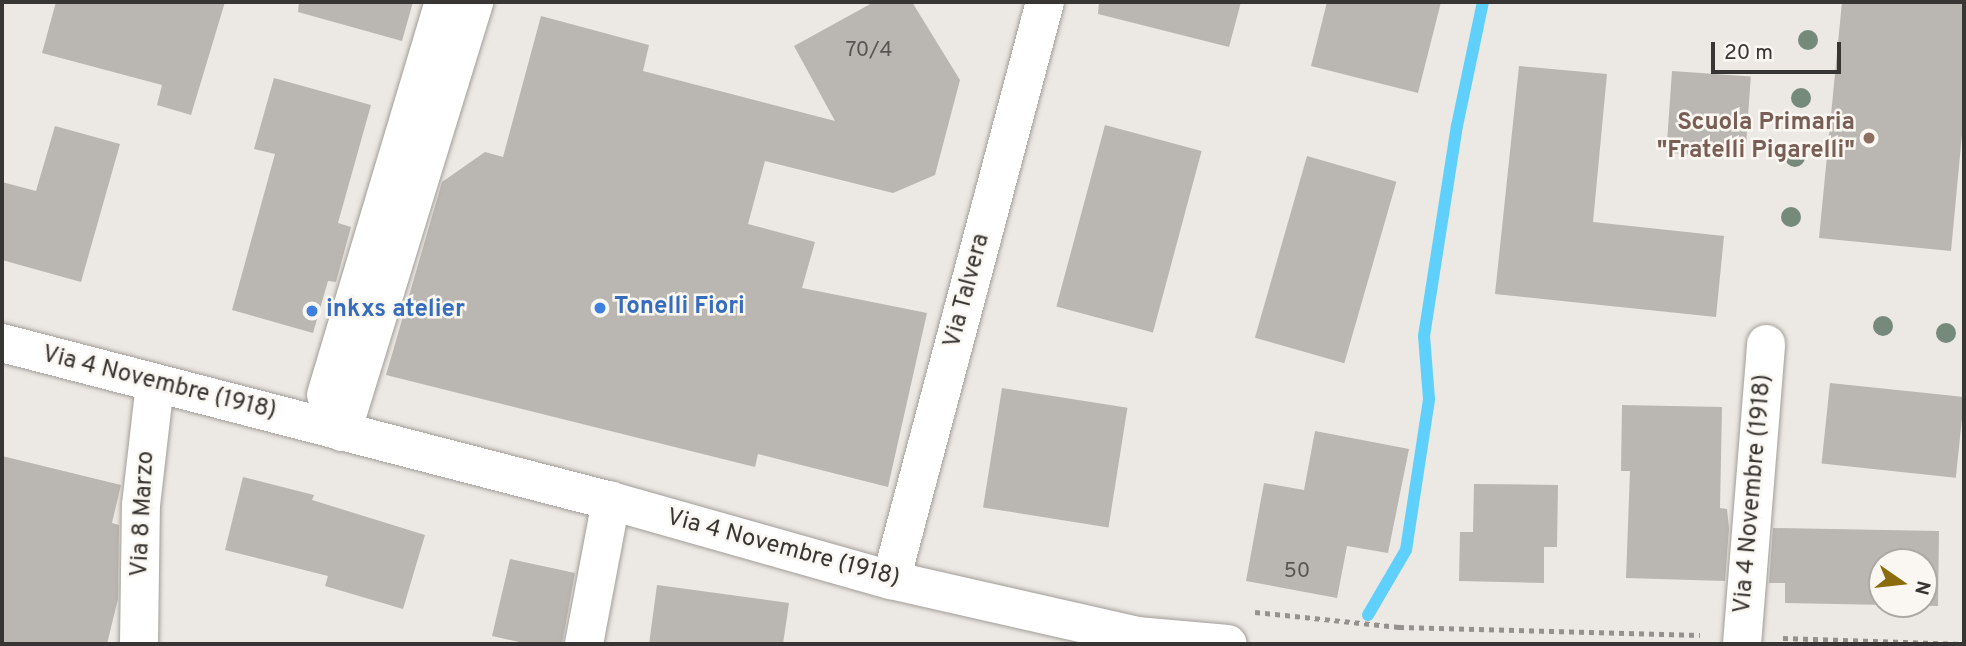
<!DOCTYPE html>
<html>
<head>
<meta charset="utf-8">
<style>
  body { margin:0 }
  #map { position:relative; width:1966px; height:646px; overflow:hidden; background:#ece8e3; font-family:Overpass,sans-serif }
  div>[style] { position:absolute }
  [style*='--x'] { left:calc(var(--x)*1px); top:calc(var(--y)*1px); width:calc(var(--w)*1px); rotate:calc(var(--a)*1deg) }
  .stream>* { height:12px; margin:-6px; padding:0 6px; transform-origin:6px; border-radius:6px; background:#5fd0fc }
  .building>* { inset:0; background:#bab6b1; transform-origin:0 0 }
  .path>* { height:4.5px; margin-top:-2.25px; transform-origin:0; background:repeating-linear-gradient(90deg,#94918e 0 5px,transparent 0 10px) }
  .roads { filter:drop-shadow(0 0 2px #a19d99) drop-shadow(0 0 2px #a19d99) }
  .minor>* { height:38px; margin:-19px; padding:0 19px; transform-origin:19px; border-radius:19px; background:#fff }
  .trees>* { width:20px; height:20px; margin:-10px; border-radius:50%; background:#768a7c }
  .dots>* { width:19px; height:19px; translate:-50% -50%; box-sizing:border-box; border:4px solid #faf6f1; border-radius:50% }
  span { translate:-50% -50%; white-space:nowrap; text-align:center; line-height:1.15; -webkit-text-stroke:5px #faf6f1; paint-order:stroke }
  .number-label { font-size:21px; color:#585653 }
  .number-label span { -webkit-text-stroke-width:0 }
  .education-label { font-size:24px; color:#785e54; font-weight:700 }
  .right { translate:-100% -50%; text-align:right }
  .street-label { font-size:24px; color:#383634 }
  .shop-label { font-size:24px; color:#366cbe; font-weight:700 }
  .left { translate:0 -50%; text-align:left }
  .frame { position:absolute; inset:0; border:4px solid #383634; pointer-events:none }
  .north { position:absolute; left:1868px; top:548px; width:70px; height:70px; box-sizing:border-box; background:#faf6f1; border:2px solid #aca9a5; border-radius:50%; rotate:104deg; font-size:19px; font-weight:700; line-height:28px; text-align:center; color:#383634 }
  .north::after { content:''; display:block; margin:auto; width:24px; height:32px; background:#8a6c0d; clip-path:polygon(50% 0,100% 100%,50% 72%,0 100%) }
  .scale { position:absolute; left:1711px; top:42px; width:130px; height:32px; box-sizing:border-box; border:4px solid #383634; border-top:0; padding-left:9px; font-size:21px; line-height:24px; white-space:nowrap; color:#383634; -webkit-text-stroke:5px #faf6f1; paint-order:stroke }
</style>
</head>
<body>
<div id="map">
  <div class="stream">
    <i style="--x:1368;--y:615;--w:75;--a:-59.7"></i>
    <i style="--x:1406;--y:550;--w:153;--a:-81.3"></i>
    <i style="--x:1429;--y:399;--w:63;--a:-94.5"></i>
    <i style="--x:1424;--y:336;--w:213;--a:-81.1"></i>
    <i style="--x:1457;--y:126;--w:127;--a:-78.2"></i>
  </div>
  <div class="building">
    <i style="clip-path:polygon(56px 2px,225px 2px,191px 115px,157px 105px,162px 85px,42px 53px)"></i>
    <i style="clip-path:polygon(299px 2px,413px 2px,402px 41px,298px 12px)"></i>
    <i style="clip-path:polygon(874px 2px,912px 2px,960px 80px,935px 175px,893px 193px,765px 161px,748px 224px,815px 242px,802px 288px,927px 313px,888px 487px,758px 454px,755px 467px,386px 375px,442px 182px,485px 152px,503px 157px,541px 16px,649px 45px,643px 71px,835px 121px,794px 46px)"></i>
    <i style="clip-path:polygon(1099px 2px,1241px 2px,1229px 47px,1098px 14px)"></i>
    <i style="clip-path:polygon(1327px 2px,1441px 2px,1418px 93px,1311px 66px)"></i>
    <i style="clip-path:polygon(1842px 2px,1964px 2px,1964px 113px,1951px 251px,1819px 238px)"></i>
    <i style="clip-path:polygon(1519px 66px,1607px 74px,1593px 222px,1724px 236px,1716px 317px,1495px 294px)"></i>
    <i style="left:1672px;top:71px;width:79px;height:82px;rotate:4deg"></i>
    <i style="clip-path:polygon(274px 78px,371px 105px,338px 223px,351px 227px,336px 282px,328px 281px,313px 333px,232px 310px,275px 154px,254px 149px)"></i>
    <i style="left:1105px;top:125px;width:100px;height:188px;rotate:15deg"></i>
    <i style="clip-path:polygon(55px 126px,120px 144px,81px 282px,2px 260px,2px 182px,36px 191px)"></i>
    <i style="left:1307px;top:156px;width:93px;height:189px;rotate:16deg"></i>
    <i style="left:1830px;top:383px;width:135px;height:81px;rotate:6deg"></i>
    <i style="left:1002px;top:388px;width:127px;height:121px;rotate:9deg"></i>
    <i style="clip-path:polygon(1622px 405px,1722px 407px,1720px 508px,1727px 509px,1729px 528px,1725px 581px,1626px 578px,1630px 471px,1621px 471px)"></i>
    <i style="clip-path:polygon(1315px 431px,1409px 449px,1388px 553px,1347px 546px,1337px 598px,1246px 581px,1264px 483px,1304px 490px)"></i>
    <i style="clip-path:polygon(2px 456px,121px 485px,112px 523px,119px 525px,118px 599px,107px 644px,2px 644px)"></i>
    <i style="clip-path:polygon(243px 477px,314px 495px,312px 500px,425px 535px,403px 609px,325px 586px,328px 576px,225px 550px)"></i>
    <i style="clip-path:polygon(1474px 484px,1558px 485px,1557px 547px,1544px 547px,1544px 583px,1459px 581px,1460px 532px,1473px 532px)"></i>
    <i style="clip-path:polygon(evenodd,1773px 528px,1939px 531px,1938px 606px,1785px 603px,1785px 583px,1769px 583px,1773px 528px,1882px 562px,1924px 562px,1924px 604px,1882px 604px,1882px 562px)"></i>
    <i style="clip-path:polygon(510px 559px,575px 573px,562px 644px,528px 644px,492px 636px)"></i>
    <i style="clip-path:polygon(657px 585px,789px 603px,783px 644px,649px 644px)"></i>
  </div>
  <div class="path">
    <i style="--x:1255;--y:612;--w:145;--a:5.9"></i>
    <i style="--x:1399;--y:627;--w:301;--a:1.5"></i>
    <i style="--x:1783;--y:638;--w:181;--a:1.9"></i>
  </div>
  <div class="roads">
    <div class="minor">
      <i style="--x:2;--y:343;--w:629;--a:14.54"></i>
      <i style="--x:611;--y:501;--w:291;--a:15.8"></i>
      <i style="--x:891;--y:580;--w:252;--a:12.8"></i>
      <i style="--x:1137;--y:636;--w:91;--a:5"></i>
      <i style="--x:326;--y:395;--w:410;--a:-73.3"></i>
      <i style="--x:342;--y:432;--w:450;--a:-72.9"></i>
      <i style="--x:891;--y:580;--w:598;--a:-75.08"></i>
      <i style="--x:139;--y:644;--w:139;--a:-89.2"></i>
      <i style="--x:141;--y:505;--w:122;--a:-83.4"></i>
      <i style="--x:584;--y:644;--w:146;--a:-79.3"></i>
      <i style="--x:1742;--y:644;--w:301;--a:-85.4"></i>
    </div>
  </div>
  <div class="trees">
    <i style="left:1808px;top:40px"></i>
    <i style="left:1801px;top:98px"></i>
    <i style="left:1795px;top:157px"></i>
    <i style="left:1791px;top:217px"></i>
    <i style="left:1883px;top:326px"></i>
    <i style="left:1946px;top:333px"></i>
  </div>
  <div class="dots">
    <i style="left:1869px;top:138px;background:#8d6e63"></i>
    <i style="left:600px;top:308px;background:#3f7fe0"></i>
    <i style="left:312px;top:311px;background:#3f7fe0"></i>
  </div>
  <div class="number-label">
    <span style="left:869px;top:51px">70/4</span>
    <span style="left:1297px;top:572px">50</span>
  </div>
  <div class="education-label">
    <span class="right" style="left:1855px;top:138px">Scuola Primaria<br>"Fratelli Pigarelli"</span>
  </div>
  <div class="street-label">
    <span style="left:968px;top:291px;rotate:-75deg">Via Talvera</span>
    <span style="left:159px;top:384px;rotate:14deg">Via 4 Novembre (1918)</span>
    <span style="left:1754px;top:494px;rotate:-85deg">Via 4 Novembre (1918)</span>
    <span style="left:144px;top:514px;rotate:-87deg">Via 8 Marzo</span>
    <span style="left:783px;top:549px;rotate:15deg">Via 4 Novembre (1918)</span>
  </div>
  <div class="shop-label">
    <span class="left" style="left:614px;top:308px">Tonelli Fiori</span>
    <span class="left" style="left:326px;top:311px">inkxs atelier</span>
  </div>
  <div class="frame"></div>
  <div class="north">N</div>
  <div class="scale">20 m</div>
</div>
</body>
</html>
